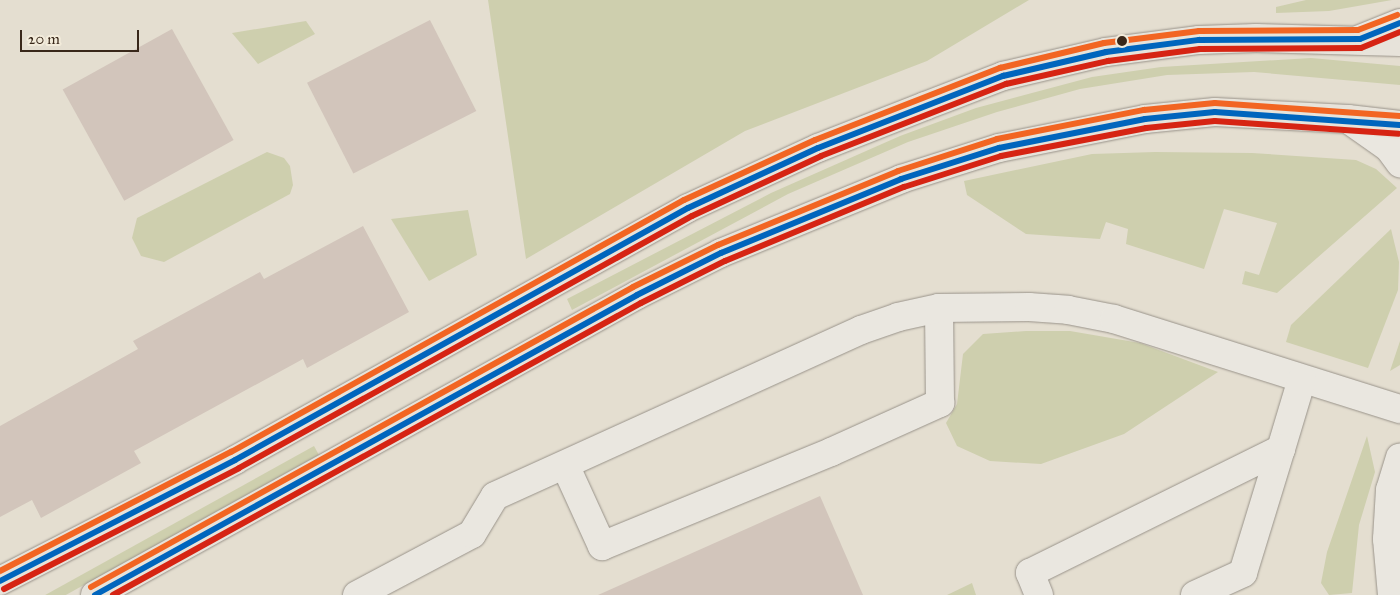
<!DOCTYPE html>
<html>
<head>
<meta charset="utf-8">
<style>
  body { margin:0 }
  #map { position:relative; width:1400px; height:595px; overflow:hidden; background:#e4ded0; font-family:"IM FELL Great Primer",serif }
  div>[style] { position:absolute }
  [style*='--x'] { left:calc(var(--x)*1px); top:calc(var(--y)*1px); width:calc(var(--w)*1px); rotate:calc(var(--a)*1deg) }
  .green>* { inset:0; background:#cecfae; transform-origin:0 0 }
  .building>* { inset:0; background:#d2c5bb; transform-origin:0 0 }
  .roads { filter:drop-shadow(0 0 1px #99938a) drop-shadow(0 0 1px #99938a) }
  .minor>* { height:28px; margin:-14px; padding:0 14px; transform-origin:14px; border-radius:14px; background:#eae7e0 }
  .tertiary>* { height:28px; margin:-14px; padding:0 14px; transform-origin:14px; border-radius:14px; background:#eae7e0 }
  .primary>* { height:28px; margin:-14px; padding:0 14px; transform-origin:14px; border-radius:14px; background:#e7e3da }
  .bus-1>* { height:6px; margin:-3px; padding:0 3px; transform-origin:3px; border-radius:3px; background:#0065bd }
  .bus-2>* { height:6px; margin:-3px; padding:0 3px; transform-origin:3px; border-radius:3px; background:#d62413 }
  .bus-3>* { height:6px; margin:-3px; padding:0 3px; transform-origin:3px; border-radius:3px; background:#f26522 }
  .dots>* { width:14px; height:14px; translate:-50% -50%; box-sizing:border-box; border:2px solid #f3ecdb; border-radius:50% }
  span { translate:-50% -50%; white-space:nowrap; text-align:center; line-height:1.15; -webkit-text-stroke:4.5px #f3ecdb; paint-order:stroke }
  .scale { position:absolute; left:20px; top:30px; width:119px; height:22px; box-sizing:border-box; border:2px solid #39281a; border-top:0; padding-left:6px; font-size:15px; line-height:18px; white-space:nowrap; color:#39281a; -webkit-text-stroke:4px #f3ecdb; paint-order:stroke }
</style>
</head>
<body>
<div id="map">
  <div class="green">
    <i style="clip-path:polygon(488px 0,1029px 0,927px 61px,745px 131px,526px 259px)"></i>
    <i style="clip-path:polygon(1306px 0,1392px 0,1329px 11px,1276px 13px,1276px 7px)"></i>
    <i style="clip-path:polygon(306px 21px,315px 34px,258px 64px,232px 33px)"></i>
    <i style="clip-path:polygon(1311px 58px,1400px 66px,1400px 85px,1254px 72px,1167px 75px,1080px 89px,997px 112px,908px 142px,788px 194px,572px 310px,567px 299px,771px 193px,900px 136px,976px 108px,1092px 77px,1161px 67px)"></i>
    <i style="clip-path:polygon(267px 152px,284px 158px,290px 166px,293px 185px,290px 194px,164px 262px,141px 256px,132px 238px,137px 218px)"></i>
    <i style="clip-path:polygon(1155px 152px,1252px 153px,1356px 160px,1376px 169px,1397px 188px,1277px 293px,1242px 284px,1245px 271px,1259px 275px,1277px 223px,1224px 209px,1204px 269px,1126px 244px,1128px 229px,1106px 222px,1100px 239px,1026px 234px,967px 195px,964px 181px,1092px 154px)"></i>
    <i style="clip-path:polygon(468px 210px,477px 255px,429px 281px,391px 219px)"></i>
    <i style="clip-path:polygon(1391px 229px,1399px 262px,1398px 290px,1368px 368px,1286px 342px,1291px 325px)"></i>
    <i style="clip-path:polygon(1026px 331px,1070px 331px,1140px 343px,1218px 372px,1124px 434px,1041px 464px,990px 461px,957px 446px,946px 423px,957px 404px,963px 354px,983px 334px)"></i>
    <i style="clip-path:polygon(1400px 341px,1400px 365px,1390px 371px)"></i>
    <i style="clip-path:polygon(1367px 436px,1375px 472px,1359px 525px,1352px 593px,1329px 595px,1321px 583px,1327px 552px)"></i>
    <i style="left:314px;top:446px;width:10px;height:315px;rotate:61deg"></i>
    <i style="clip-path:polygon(972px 583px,976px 595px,947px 595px)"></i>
  </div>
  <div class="building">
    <i style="left:430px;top:20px;width:102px;height:138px;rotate:63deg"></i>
    <i style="left:172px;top:29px;width:127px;height:125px;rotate:61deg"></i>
    <i style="clip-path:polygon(363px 226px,409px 312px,307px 368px,303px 359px,134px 451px,141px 463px,41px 518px,32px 500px,0 517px,0 426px,138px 349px,133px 341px,260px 272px,264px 279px)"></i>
    <i style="clip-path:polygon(820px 496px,863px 595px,598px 595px)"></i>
  </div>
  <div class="roads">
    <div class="minor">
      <i style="--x:1348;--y:119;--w:50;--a:35.3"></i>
      <i style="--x:1389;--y:148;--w:19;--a:54"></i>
      <i style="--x:566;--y:467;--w:87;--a:65.5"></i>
      <i style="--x:602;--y:546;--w:248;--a:-22.3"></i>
      <i style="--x:831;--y:452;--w:120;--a:-24.2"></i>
      <i style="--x:940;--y:403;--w:95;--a:-90.6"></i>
      <i style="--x:357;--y:595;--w:130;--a:-27.9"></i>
      <i style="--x:472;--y:534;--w:44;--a:-58.8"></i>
      <i style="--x:495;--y:496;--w:402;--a:-24.4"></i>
      <i style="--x:861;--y:330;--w:39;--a:-19"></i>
      <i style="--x:898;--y:317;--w:42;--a:-12.4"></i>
      <i style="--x:939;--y:308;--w:90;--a:-0.6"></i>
      <i style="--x:1029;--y:307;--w:39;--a:4"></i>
      <i style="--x:1068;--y:310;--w:47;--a:11.1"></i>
      <i style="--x:1114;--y:319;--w:300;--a:17.5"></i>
      <i style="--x:1039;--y:595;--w:24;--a:-112"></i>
      <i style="--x:1030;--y:573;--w:280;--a:-26.3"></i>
      <i style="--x:1281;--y:449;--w:73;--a:-73.3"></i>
      <i style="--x:1195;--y:595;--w:53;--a:-24.6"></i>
      <i style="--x:1243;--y:573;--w:130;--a:-73"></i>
      <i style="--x:1392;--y:595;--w:56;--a:-95.1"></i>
      <i style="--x:1387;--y:539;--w:49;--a:-86.5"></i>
      <i style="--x:1390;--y:490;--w:34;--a:-73"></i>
    </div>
    <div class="tertiary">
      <i style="--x:1360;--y:39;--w:43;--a:-21.8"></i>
    </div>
    <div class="primary">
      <i style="--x:0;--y:581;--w:264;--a:-27.2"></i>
      <i style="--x:235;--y:460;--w:518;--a:-29.09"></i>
      <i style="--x:688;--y:208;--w:143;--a:-24.8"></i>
      <i style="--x:818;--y:148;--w:115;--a:-21.4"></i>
      <i style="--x:925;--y:106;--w:84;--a:-21"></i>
      <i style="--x:1003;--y:76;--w:106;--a:-13.1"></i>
      <i style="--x:1106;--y:52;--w:94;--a:-7.4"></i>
      <i style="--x:1199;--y:40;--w:57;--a:-2"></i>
      <i style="--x:1256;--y:38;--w:144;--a:1.6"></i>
      <i style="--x:95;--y:595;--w:619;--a:-28.96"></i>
      <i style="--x:637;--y:295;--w:94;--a:-26.6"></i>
      <i style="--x:721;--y:253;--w:195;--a:-22.3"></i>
      <i style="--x:901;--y:179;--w:103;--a:-17.6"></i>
      <i style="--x:999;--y:148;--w:149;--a:-11.2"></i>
      <i style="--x:1145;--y:119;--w:70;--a:-5.7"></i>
      <i style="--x:1215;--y:112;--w:133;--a:3"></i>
      <i style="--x:1348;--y:119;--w:52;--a:6.6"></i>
    </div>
  </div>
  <div class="bus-1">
    <i style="--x:0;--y:581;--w:264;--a:-27.2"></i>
    <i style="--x:235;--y:460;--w:518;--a:-29.09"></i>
    <i style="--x:688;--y:208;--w:143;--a:-24.8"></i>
    <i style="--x:818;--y:148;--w:199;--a:-21.3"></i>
    <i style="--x:1003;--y:76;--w:106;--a:-13.1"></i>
    <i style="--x:1106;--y:52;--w:94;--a:-7.4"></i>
    <i style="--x:1199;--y:40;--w:161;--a:-0.4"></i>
    <i style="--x:1360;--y:39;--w:43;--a:-21.8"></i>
    <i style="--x:95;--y:595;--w:619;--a:-28.96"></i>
    <i style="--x:637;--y:295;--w:94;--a:-26.6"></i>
    <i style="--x:721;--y:253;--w:195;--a:-22.3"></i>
    <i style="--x:901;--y:179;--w:103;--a:-17.6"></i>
    <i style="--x:999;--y:148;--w:149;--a:-11.2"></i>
    <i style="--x:1145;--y:119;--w:70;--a:-5.7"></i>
    <i style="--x:1215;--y:112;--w:185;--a:4"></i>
  </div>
  <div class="bus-2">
    <i style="--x:4;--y:589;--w:264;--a:-27.2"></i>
    <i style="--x:239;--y:468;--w:518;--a:-29.09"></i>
    <i style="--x:692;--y:216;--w:142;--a:-24.9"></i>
    <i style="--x:821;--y:156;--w:199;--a:-21.3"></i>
    <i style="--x:1006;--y:84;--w:105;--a:-12.7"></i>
    <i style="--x:1108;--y:61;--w:93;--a:-7.4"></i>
    <i style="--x:1200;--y:49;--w:161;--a:-0.4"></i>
    <i style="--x:1361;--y:48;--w:42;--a:-22.3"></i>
    <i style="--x:113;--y:595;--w:603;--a:-28.94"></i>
    <i style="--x:641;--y:303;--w:94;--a:-26.6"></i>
    <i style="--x:725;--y:261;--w:194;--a:-22.5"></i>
    <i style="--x:904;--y:187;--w:102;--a:-17.7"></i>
    <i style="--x:1001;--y:156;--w:148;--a:-10.9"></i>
    <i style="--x:1146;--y:128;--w:69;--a:-5.8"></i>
    <i style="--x:1215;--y:121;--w:184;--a:4"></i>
  </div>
  <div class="bus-3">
    <i style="--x:0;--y:571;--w:260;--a:-27.3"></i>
    <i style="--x:231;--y:452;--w:518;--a:-29.09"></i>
    <i style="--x:684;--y:200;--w:144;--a:-24.6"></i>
    <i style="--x:815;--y:140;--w:199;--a:-21.3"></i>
    <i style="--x:1000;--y:68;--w:107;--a:-13.5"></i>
    <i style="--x:1104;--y:43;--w:96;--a:-7.2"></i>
    <i style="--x:1199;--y:31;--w:159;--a:-0.4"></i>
    <i style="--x:1358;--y:30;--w:42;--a:-21"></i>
    <i style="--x:91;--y:587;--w:619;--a:-28.96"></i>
    <i style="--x:633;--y:287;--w:95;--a:-26.3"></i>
    <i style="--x:718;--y:245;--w:195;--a:-22.3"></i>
    <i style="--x:898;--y:171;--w:104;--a:-17.9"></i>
    <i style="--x:997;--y:139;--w:150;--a:-11.2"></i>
    <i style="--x:1144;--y:110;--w:71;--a:-5.6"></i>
    <i style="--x:1215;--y:103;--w:185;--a:4"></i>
  </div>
  <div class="dots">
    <i style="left:1122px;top:41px;background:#39281a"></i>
  </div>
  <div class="scale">20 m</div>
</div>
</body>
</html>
